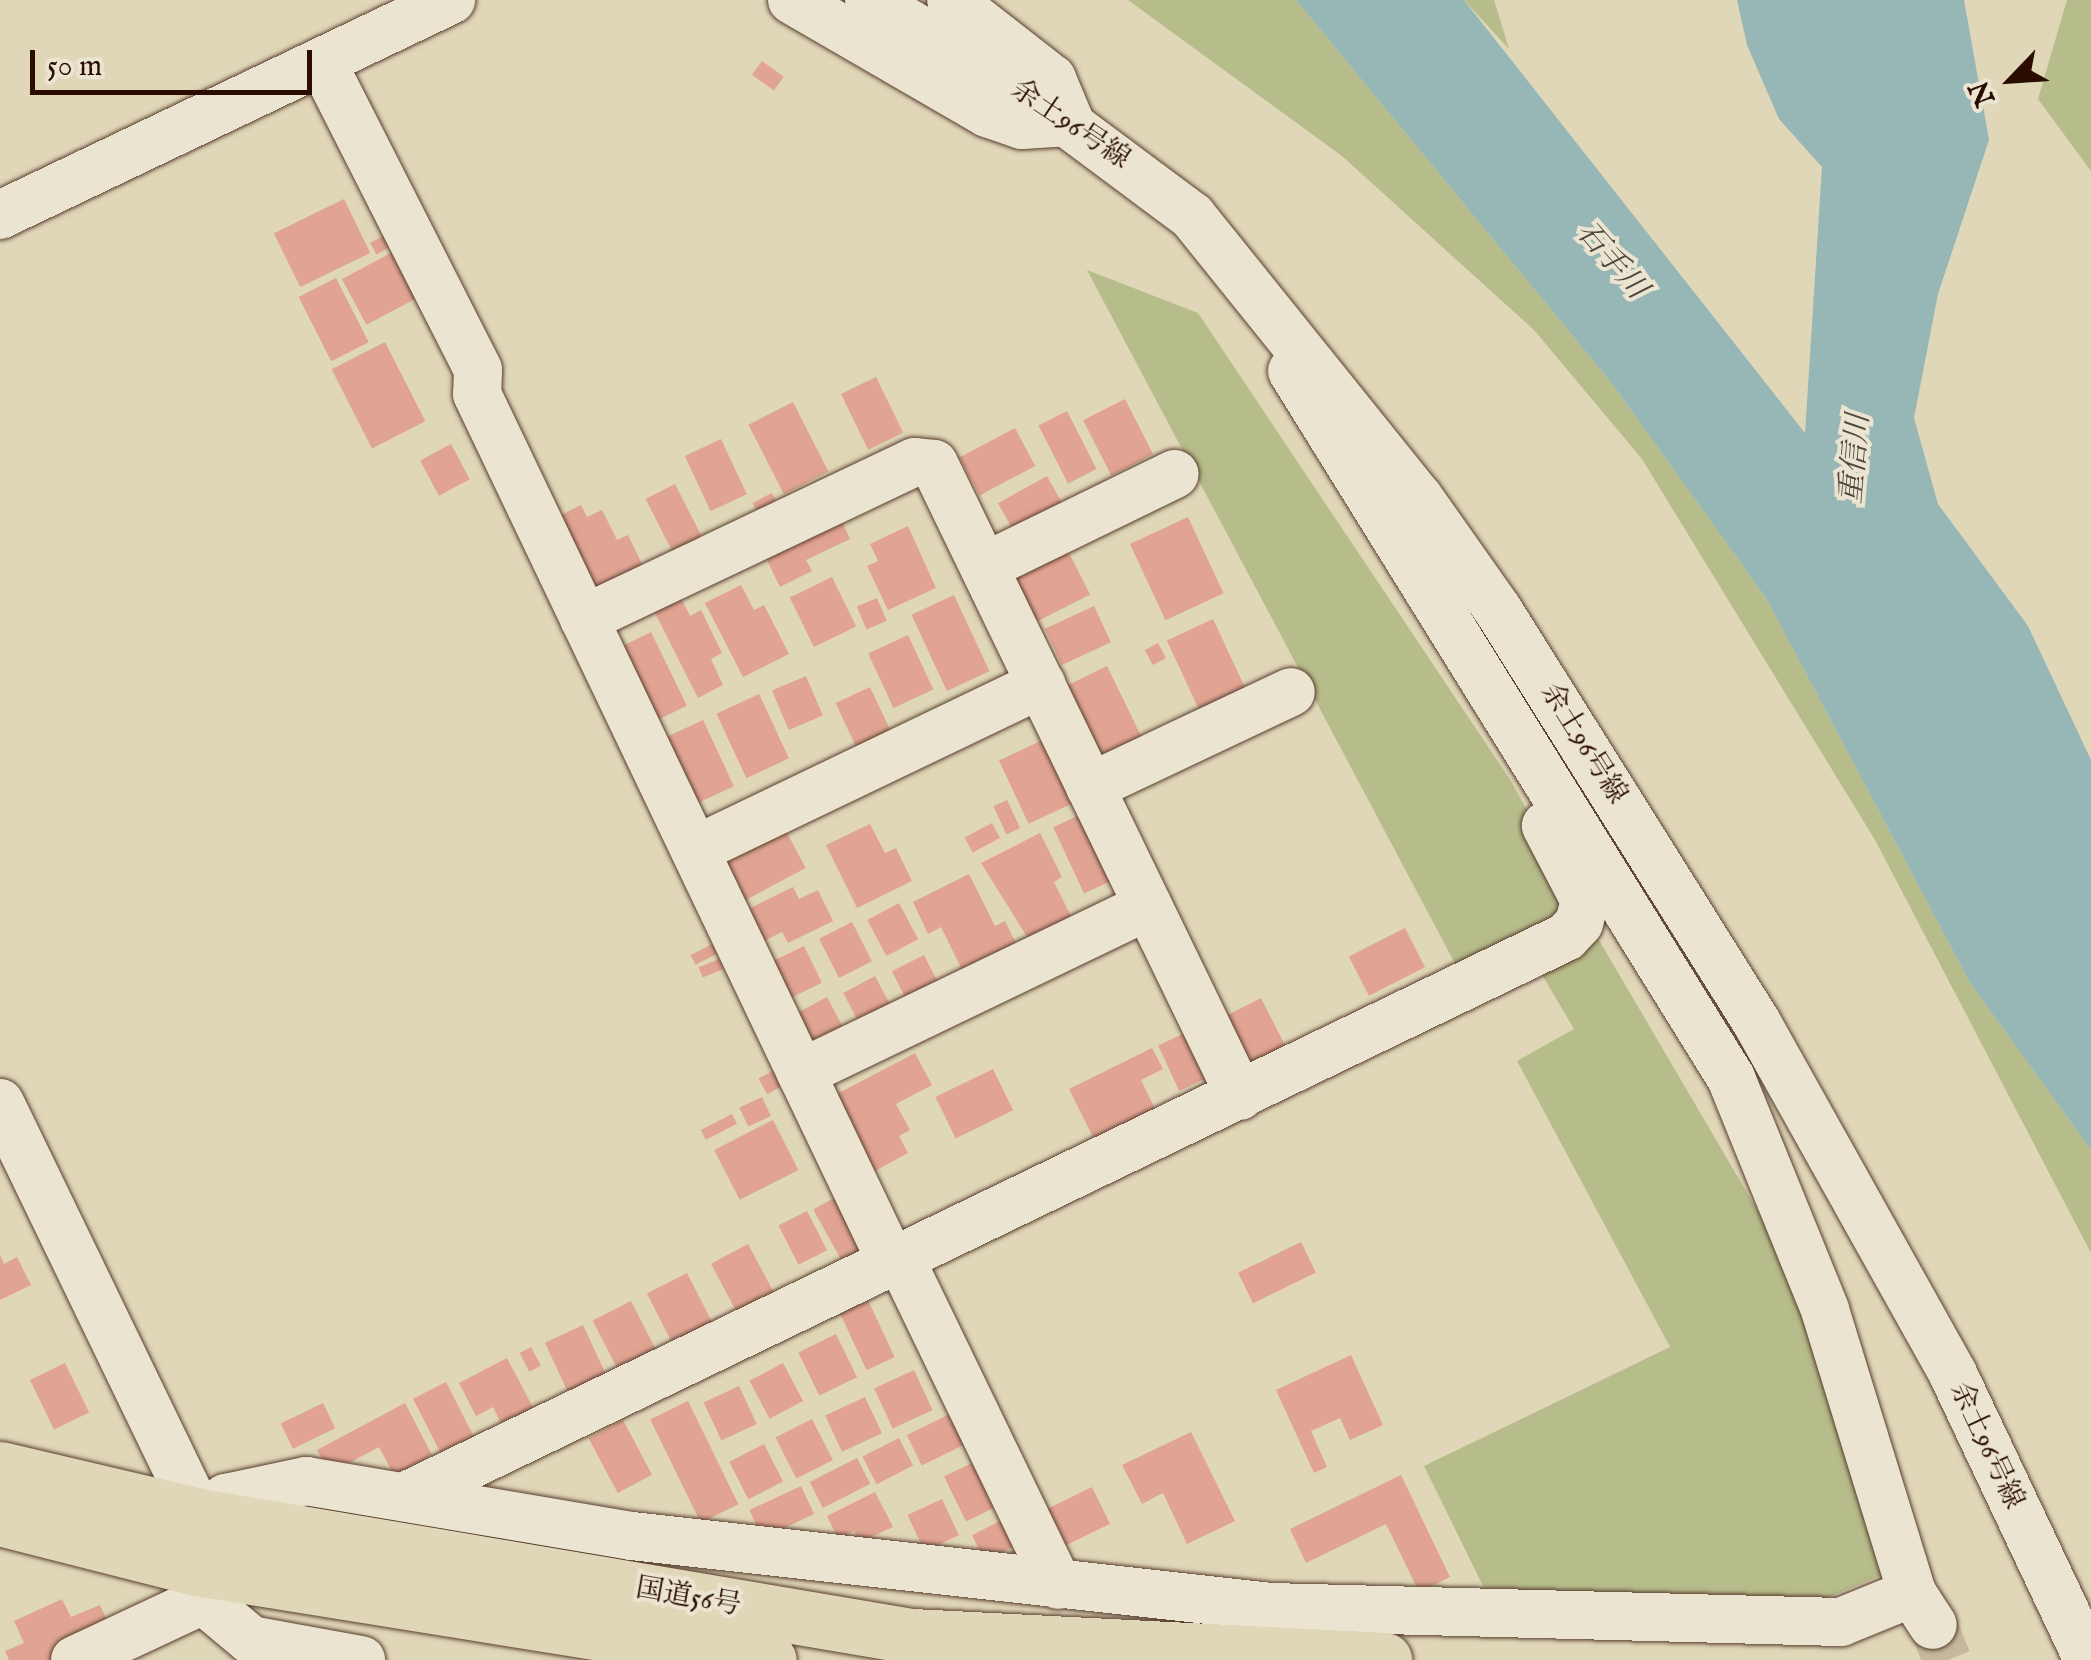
<!DOCTYPE html>
<html>
<head>
<meta charset="utf-8">
<style>
  body { margin:0 }
  #map { position:relative; width:2091px; height:1660px; overflow:hidden; background:#e0d6b8; font-family:"IM FELL English","Noto Serif JP",serif }
  div>[style] { position:absolute }
  [style*='--x'] { left:calc(var(--x)*1px); top:calc(var(--y)*1px); width:calc(var(--w)*1px); rotate:calc(var(--a)*1deg) }
  .green>* { inset:0; background:#b7bc8b }
  .water>* { inset:0; background:#96b7b6 }
  .building>* { inset:0; background:#e1a492; transform-origin:0 0 }
  .minor-tunnel>* { height:48px; margin-top:-24px; transform-origin:0; background:repeating-linear-gradient(90deg,#c5b89c 0 48px,transparent 0 72px) }
  .roads { filter:drop-shadow(0 0 2px #583e2e) drop-shadow(0 0 2px #583e2e) }
  .minor>* { height:48px; margin:-24px; padding:0 24px; transform-origin:24px; border-radius:24px; background:#ebe4d1 }
  .highway>* { height:55px; margin:-27.5px; padding:0 27.5px; transform-origin:27.5px; border-radius:27.5px; background:#e0d6b8 }
  span { translate:-50% -50%; white-space:nowrap; text-align:center; line-height:1.15; -webkit-text-stroke:8px #ebe4d1; paint-order:stroke }
  .street-label { font-size:28px; color:#2a0c00 }
  .water-label { font-size:30px; color:#504840; font-style:italic }
  .north { position:absolute; left:1961px; top:30px; width:100px; height:100px; -webkit-text-stroke:8px #ebe4d1; paint-order:stroke; rotate:245deg; font-size:28px; font-weight:700; line-height:40px; text-align:center; color:#2a0c00 }
  .north::after { content:''; display:block; margin:auto; width:35px; height:45px; background:#2a0c00; clip-path:polygon(50% 0,100% 100%,50% 72%,0 100%) }
  .scale { position:absolute; left:30px; top:50px; width:282px; height:45px; box-sizing:border-box; border:5px solid #2a0c00; border-top:0; padding-left:12px; font-size:30px; line-height:35px; white-space:nowrap; color:#2a0c00; -webkit-text-stroke:8px #ebe4d1; paint-order:stroke }
</style>
</head>
<body>
<div id="map">
  <div class="green">
    <i style="clip-path:polygon(1128px 0,1296px 0,1610px 381px,1766px 598px,1970px 983px,2091px 1150px,2091px 1253px,1875px 840px,1642px 459px,1534px 330px,1342px 156px)"></i>
    <i style="clip-path:polygon(1464px 0,1494px 0,1509px 49px)"></i>
    <i style="clip-path:polygon(2067px 0,2091px 0,2091px 171px,2038px 99px)"></i>
    <i style="clip-path:polygon(1087px 270px,1198px 313px,1511px 781px,1576px 899px,1573px 915px,1459px 971px)"></i>
    <i style="clip-path:polygon(1596px 935px,1797px 1278px,1888px 1572px,1801px 1609px,1490px 1600px,1424px 1466px,1670px 1347px,1517px 1061px,1574px 1029px,1538px 968px)"></i>
  </div>
  <div class="water">
    <i style="clip-path:polygon(1296px 0,1464px 0,1805px 433px,1822px 167px,1779px 119px,1747px 45px,1737px 0,1964px 0,1989px 140px,1938px 294px,1914px 418px,1938px 504px,2028px 626px,2091px 760px,2091px 1150px,1970px 983px,1766px 598px,1610px 381px)"></i>
  </div>
  <div class="building">
    <i style="left:762px;top:61px;width:27px;height:17px;rotate:36deg"></i>
    <i style="left:344px;top:199px;width:60px;height:78px;rotate:64deg"></i>
    <i style="left:392px;top:231px;width:13px;height:25px;rotate:61deg"></i>
    <i style="left:402px;top:247px;width:52px;height:68px;rotate:62deg"></i>
    <i style="left:336px;top:278px;width:72px;height:42px;rotate:63deg"></i>
    <i style="left:385px;top:342px;width:89px;height:60px;rotate:63deg"></i>
    <i style="left:876px;top:377px;width:62px;height:39px;rotate:64deg"></i>
    <i style="left:1125px;top:399px;width:62px;height:47px;rotate:63deg"></i>
    <i style="left:793px;top:402px;width:78px;height:50px;rotate:63deg"></i>
    <i style="left:1067px;top:411px;width:65px;height:32px;rotate:63deg"></i>
    <i style="left:1015px;top:428px;width:43px;height:63px;rotate:62deg"></i>
    <i style="left:721px;top:439px;width:61px;height:40px;rotate:65deg"></i>
    <i style="left:451px;top:444px;width:40px;height:35px;rotate:62deg"></i>
    <i style="left:1047px;top:476px;width:35px;height:56px;rotate:61deg"></i>
    <i style="left:675px;top:484px;width:62px;height:33px;rotate:63deg"></i>
    <i style="left:772px;top:493px;width:22px;height:22px;rotate:63deg"></i>
    <i style="clip-path:polygon(581px 505px,587px 517px,602px 510px,617px 540px,628px 535px,645px 570px,596px 594px,559px 516px)"></i>
    <i style="clip-path:polygon(839px 515px,850px 539px,806px 560px,812px 571px,780px 587px,763px 552px)"></i>
    <i style="left:1188px;top:517px;width:84px;height:64px;rotate:65deg"></i>
    <i style="clip-path:polygon(908px 526px,936px 588px,888px 610px,867px 566px,878px 561px,870px 544px)"></i>
    <i style="left:1067px;top:549px;width:51px;height:70px;rotate:63deg"></i>
    <i style="left:832px;top:577px;width:55px;height:47px;rotate:64deg"></i>
    <i style="clip-path:polygon(741px 585px,754px 610px,764px 605px,789px 654px,743px 677px,705px 603px)"></i>
    <i style="left:954px;top:595px;width:84px;height:47px;rotate:65deg"></i>
    <i style="clip-path:polygon(681px 598px,690px 616px,701px 610px,722px 653px,711px 659px,723px 685px,698px 698px,654px 611px)"></i>
    <i style="left:877px;top:598px;width:25px;height:22px;rotate:67deg"></i>
    <i style="left:1094px;top:606px;width:40px;height:54px;rotate:65deg"></i>
    <i style="left:1213px;top:619px;width:82px;height:51px;rotate:65deg"></i>
    <i style="left:651px;top:632px;width:82px;height:42px;rotate:64deg"></i>
    <i style="left:908px;top:635px;width:60px;height:44px;rotate:65deg"></i>
    <i style="left:1158px;top:643px;width:17px;height:15px;rotate:62deg"></i>
    <i style="left:1107px;top:666px;width:80px;height:52px;rotate:64deg"></i>
    <i style="left:806px;top:676px;width:43px;height:37px;rotate:67deg"></i>
    <i style="left:870px;top:687px;width:55px;height:38px;rotate:65deg"></i>
    <i style="left:759px;top:694px;width:71px;height:47px;rotate:65deg"></i>
    <i style="left:703px;top:720px;width:73px;height:48px;rotate:65deg"></i>
    <i style="left:1047px;top:738px;width:70px;height:53px;rotate:65deg"></i>
    <i style="left:1007px;top:800px;width:31px;height:15px;rotate:65deg"></i>
    <i style="left:1084px;top:813px;width:73px;height:34px;rotate:65deg"></i>
    <i style="left:992px;top:823px;width:17px;height:31px;rotate:62deg"></i>
    <i style="clip-path:polygon(870px 824px,885px 853px,896px 848px,912px 881px,857px 908px,826px 845px)"></i>
    <i style="left:786px;top:831px;width:42px;height:69px;rotate:62deg"></i>
    <i style="clip-path:polygon(1040px 833px,1062px 877px,1054px 882px,1072px 918px,1029px 940px,981px 863px)"></i>
    <i style="clip-path:polygon(969px 874px,995px 926px,1005px 921px,1020px 952px,966px 978px,941px 927px,928px 934px,913px 902px)"></i>
    <i style="clip-path:polygon(793px 887px,799px 899px,818px 890px,833px 921px,788px 943px,782px 932px,762px 942px,746px 910px)"></i>
    <i style="left:899px;top:903px;width:41px;height:36px;rotate:62deg"></i>
    <i style="left:852px;top:922px;width:44px;height:37px;rotate:63deg"></i>
    <i style="left:1405px;top:928px;width:44px;height:63px;rotate:63deg"></i>
    <i style="left:712px;top:944px;width:11px;height:24px;rotate:63deg"></i>
    <i style="left:804px;top:946px;width:41px;height:37px;rotate:64deg"></i>
    <i style="left:924px;top:955px;width:40px;height:36px;rotate:63deg"></i>
    <i style="left:719px;top:959px;width:11px;height:22px;rotate:68deg"></i>
    <i style="left:875px;top:976px;width:43px;height:36px;rotate:62deg"></i>
    <i style="left:827px;top:997px;width:47px;height:36px;rotate:62deg"></i>
    <i style="left:1261px;top:998px;width:63px;height:49px;rotate:63deg"></i>
    <i style="left:1198px;top:1027px;width:50px;height:44px;rotate:65deg"></i>
    <i style="clip-path:polygon(1152px 1048px,1163px 1069px,1141px 1080px,1161px 1121px,1100px 1151px,1069px 1089px)"></i>
    <i style="clip-path:polygon(915px 1053px,932px 1085px,896px 1104px,910px 1130px,899px 1136px,908px 1153px,875px 1171px,835px 1095px)"></i>
    <i style="left:783px;top:1065px;width:18px;height:28px;rotate:61deg"></i>
    <i style="left:993px;top:1069px;width:46px;height:64px;rotate:64deg"></i>
    <i style="left:762px;top:1097px;width:21px;height:25px;rotate:65deg"></i>
    <i style="left:732px;top:1114px;width:11px;height:35px;rotate:63deg"></i>
    <i style="left:773px;top:1120px;width:56px;height:66px;rotate:63deg"></i>
    <i style="left:843px;top:1193px;width:71px;height:34px;rotate:61deg"></i>
    <i style="left:807px;top:1211px;width:44px;height:32px;rotate:63deg"></i>
    <i style="left:1301px;top:1242px;width:34px;height:70px;rotate:64deg"></i>
    <i style="left:748px;top:1244px;width:55px;height:42px;rotate:62deg"></i>
    <i style="clip-path:polygon(0 1255px,4px 1264px,17px 1257px,31px 1285px,0 1300px)"></i>
    <i style="left:687px;top:1273px;width:55px;height:45px;rotate:63deg"></i>
    <i style="left:868px;top:1300px;width:63px;height:31px;rotate:65deg"></i>
    <i style="left:631px;top:1301px;width:59px;height:43px;rotate:63deg"></i>
    <i style="left:583px;top:1325px;width:60px;height:42px;rotate:65deg"></i>
    <i style="left:836px;top:1334px;width:48px;height:42px;rotate:64deg"></i>
    <i style="left:531px;top:1347px;width:21px;height:13px;rotate:62deg"></i>
    <i style="clip-path:polygon(1351px 1355px,1383px 1425px,1350px 1440px,1340px 1418px,1311px 1431px,1327px 1467px,1314px 1473px,1276px 1390px)"></i>
    <i style="clip-path:polygon(507px 1358px,536px 1413px,504px 1429px,493px 1407px,476px 1416px,459px 1383px)"></i>
    <i style="left:65px;top:1363px;width:55px;height:39px;rotate:64deg"></i>
    <i style="left:783px;top:1363px;width:43px;height:38px;rotate:62deg"></i>
    <i style="left:914px;top:1370px;width:44px;height:44px;rotate:65deg"></i>
    <i style="left:446px;top:1382px;width:61px;height:37px;rotate:63deg"></i>
    <i style="left:739px;top:1386px;width:42px;height:39px;rotate:65deg"></i>
    <i style="left:865px;top:1397px;width:40px;height:44px;rotate:65deg"></i>
    <i style="left:688px;top:1401px;width:115px;height:42px;rotate:64deg"></i>
    <i style="left:323px;top:1403px;width:28px;height:47px;rotate:64deg"></i>
    <i style="clip-path:polygon(405px 1403px,432px 1455px,394px 1475px,379px 1447px,330px 1473px,317px 1450px)"></i>
    <i style="left:950px;top:1414px;width:34px;height:48px;rotate:64deg"></i>
    <i style="left:812px;top:1419px;width:46px;height:41px;rotate:63deg"></i>
    <i style="left:623px;top:1420px;width:62px;height:39px;rotate:62deg"></i>
    <i style="clip-path:polygon(1191px 1432px,1235px 1521px,1187px 1544px,1163px 1493px,1142px 1504px,1122px 1465px)"></i>
    <i style="left:899px;top:1438px;width:31px;height:41px;rotate:63deg"></i>
    <i style="left:764px;top:1444px;width:42px;height:39px;rotate:63deg"></i>
    <i style="left:857px;top:1458px;width:29px;height:53px;rotate:63deg"></i>
    <i style="left:980px;top:1459px;width:50px;height:40px;rotate:64deg"></i>
    <i style="clip-path:polygon(1401px 1475px,1450px 1577px,1419px 1592px,1386px 1524px,1306px 1563px,1290px 1529px)"></i>
    <i style="left:801px;top:1486px;width:31px;height:57px;rotate:65deg"></i>
    <i style="left:1092px;top:1487px;width:41px;height:58px;rotate:64deg"></i>
    <i style="clip-path:polygon(875px 1492px,893px 1527px,860px 1542px,854px 1531px,838px 1539px,827px 1516px)"></i>
    <i style="left:942px;top:1499px;width:40px;height:38px;rotate:65deg"></i>
    <i style="left:1004px;top:1519px;width:29px;height:36px;rotate:63deg"></i>
    <i style="clip-path:polygon(62px 1599px,71px 1617px,100px 1605px,112px 1632px,50px 1660px,9px 1660px,5px 1651px,24px 1643px,14px 1621px)"></i>
  </div>
  <div class="minor-tunnel">
    <i style="--x:1933;--y:1625;--w:38;--a:68"></i>
  </div>
  <div class="roads">
    <div class="minor">
      <i style="--x:792;--y:0;--w:225;--a:30.1"></i>
      <i style="--x:987;--y:113;--w:37;--a:19"></i>
      <i style="--x:1022;--y:125;--w:48;--a:-3.6"></i>
      <i style="--x:1070;--y:122;--w:47;--a:-112.7"></i>
      <i style="--x:1052;--y:79;--w:128;--a:-142"></i>
      <i style="--x:869;--y:0;--w:178;--a:30.3"></i>
      <i style="--x:1023;--y:90;--w:211;--a:36.7"></i>
      <i style="--x:1192;--y:216;--w:362;--a:51.2"></i>
      <i style="--x:1419;--y:498;--w:137;--a:54.8"></i>
      <i style="--x:1498;--y:610;--w:487;--a:57.9"></i>
      <i style="--x:1757;--y:1023;--w:402;--a:60.8"></i>
      <i style="--x:1953;--y:1374;--w:316;--a:64.7"></i>
      <i style="--x:322;--y:62;--w:345;--a:63.1"></i>
      <i style="--x:478;--y:370;--w:24;--a:92"></i>
      <i style="--x:477;--y:394;--w:961;--a:64.48"></i>
      <i style="--x:0;--y:215;--w:500;--a:-25.5"></i>
      <i style="--x:1292;--y:371;--w:832;--a:58.16"></i>
      <i style="--x:1731;--y:1078;--w:250;--a:67.9"></i>
      <i style="--x:1825;--y:1310;--w:296;--a:72.9"></i>
      <i style="--x:1912;--y:1593;--w:38;--a:57"></i>
      <i style="--x:984;--y:567;--w:212;--a:-26"></i>
      <i style="--x:584;--y:619;--w:366;--a:-25.4"></i>
      <i style="--x:915;--y:462;--w:19;--a:6"></i>
      <i style="--x:934;--y:464;--w:702;--a:64.16"></i>
      <i style="--x:1090;--y:787;--w:222;--a:-25.3"></i>
      <i style="--x:695;--y:850;--w:384;--a:-25.6"></i>
      <i style="--x:801;--y:1073;--w:385;--a:-25.7"></i>
      <i style="--x:0;--y:1103;--w:459;--a:64.2"></i>
      <i style="--x:200;--y:1516;--w:32;--a:-35"></i>
      <i style="--x:226;--y:1498;--w:82;--a:-12"></i>
      <i style="--x:306;--y:1481;--w:331;--a:9.6"></i>
      <i style="--x:632;--y:1536;--w:643;--a:6.34"></i>
      <i style="--x:1271;--y:1607;--w:570;--a:1.51"></i>
      <i style="--x:1841;--y:1622;--w:77;--a:-22.2"></i>
      <i style="--x:900;--y:1258;--w:363;--a:64.2"></i>
      <i style="--x:410;--y:1494;--w:1283;--a:-25.73"></i>
      <i style="--x:1566;--y:937;--w:19;--a:-47"></i>
      <i style="--x:1579;--y:923;--w:23;--a:-75"></i>
      <i style="--x:1585;--y:901;--w:85;--a:-117.5"></i>
      <i style="--x:196;--y:1568;--w:33;--a:78"></i>
      <i style="--x:203;--y:1600;--w:62;--a:39.8"></i>
      <i style="--x:251;--y:1640;--w:112;--a:10.3"></i>
      <i style="--x:75;--y:1660;--w:141;--a:-25.1"></i>
    </div>
    <div class="highway">
      <i style="--x:0;--y:1469;--w:205;--a:13.2"></i>
      <i style="--x:200;--y:1516;--w:722;--a:9.57"></i>
      <i style="--x:912;--y:1636;--w:473;--a:2.9"></i>
      <i style="--x:0;--y:1518;--w:202;--a:14.3"></i>
      <i style="--x:196;--y:1568;--w:580;--a:9.12"></i>
    </div>
  </div>
  <div class="street-label">
    <span style="left:1070px;top:125px;rotate:34deg">余土96号線</span>
    <span style="left:1583px;top:744px;rotate:58deg">余土96号線</span>
    <span style="left:1986px;top:1446px;rotate:65deg">余土96号線</span>
    <span style="left:688px;top:1598px;rotate:10deg">国道56号</span>
  </div>
  <div class="water-label">
    <span style="left:1611px;top:261px;rotate:49deg">石手川</span>
    <span style="left:1856px;top:459px;rotate:-85deg">重信川</span>
  </div>
  <div class="north">N</div>
  <div class="scale">50 m</div>
</div>
</body>
</html>
